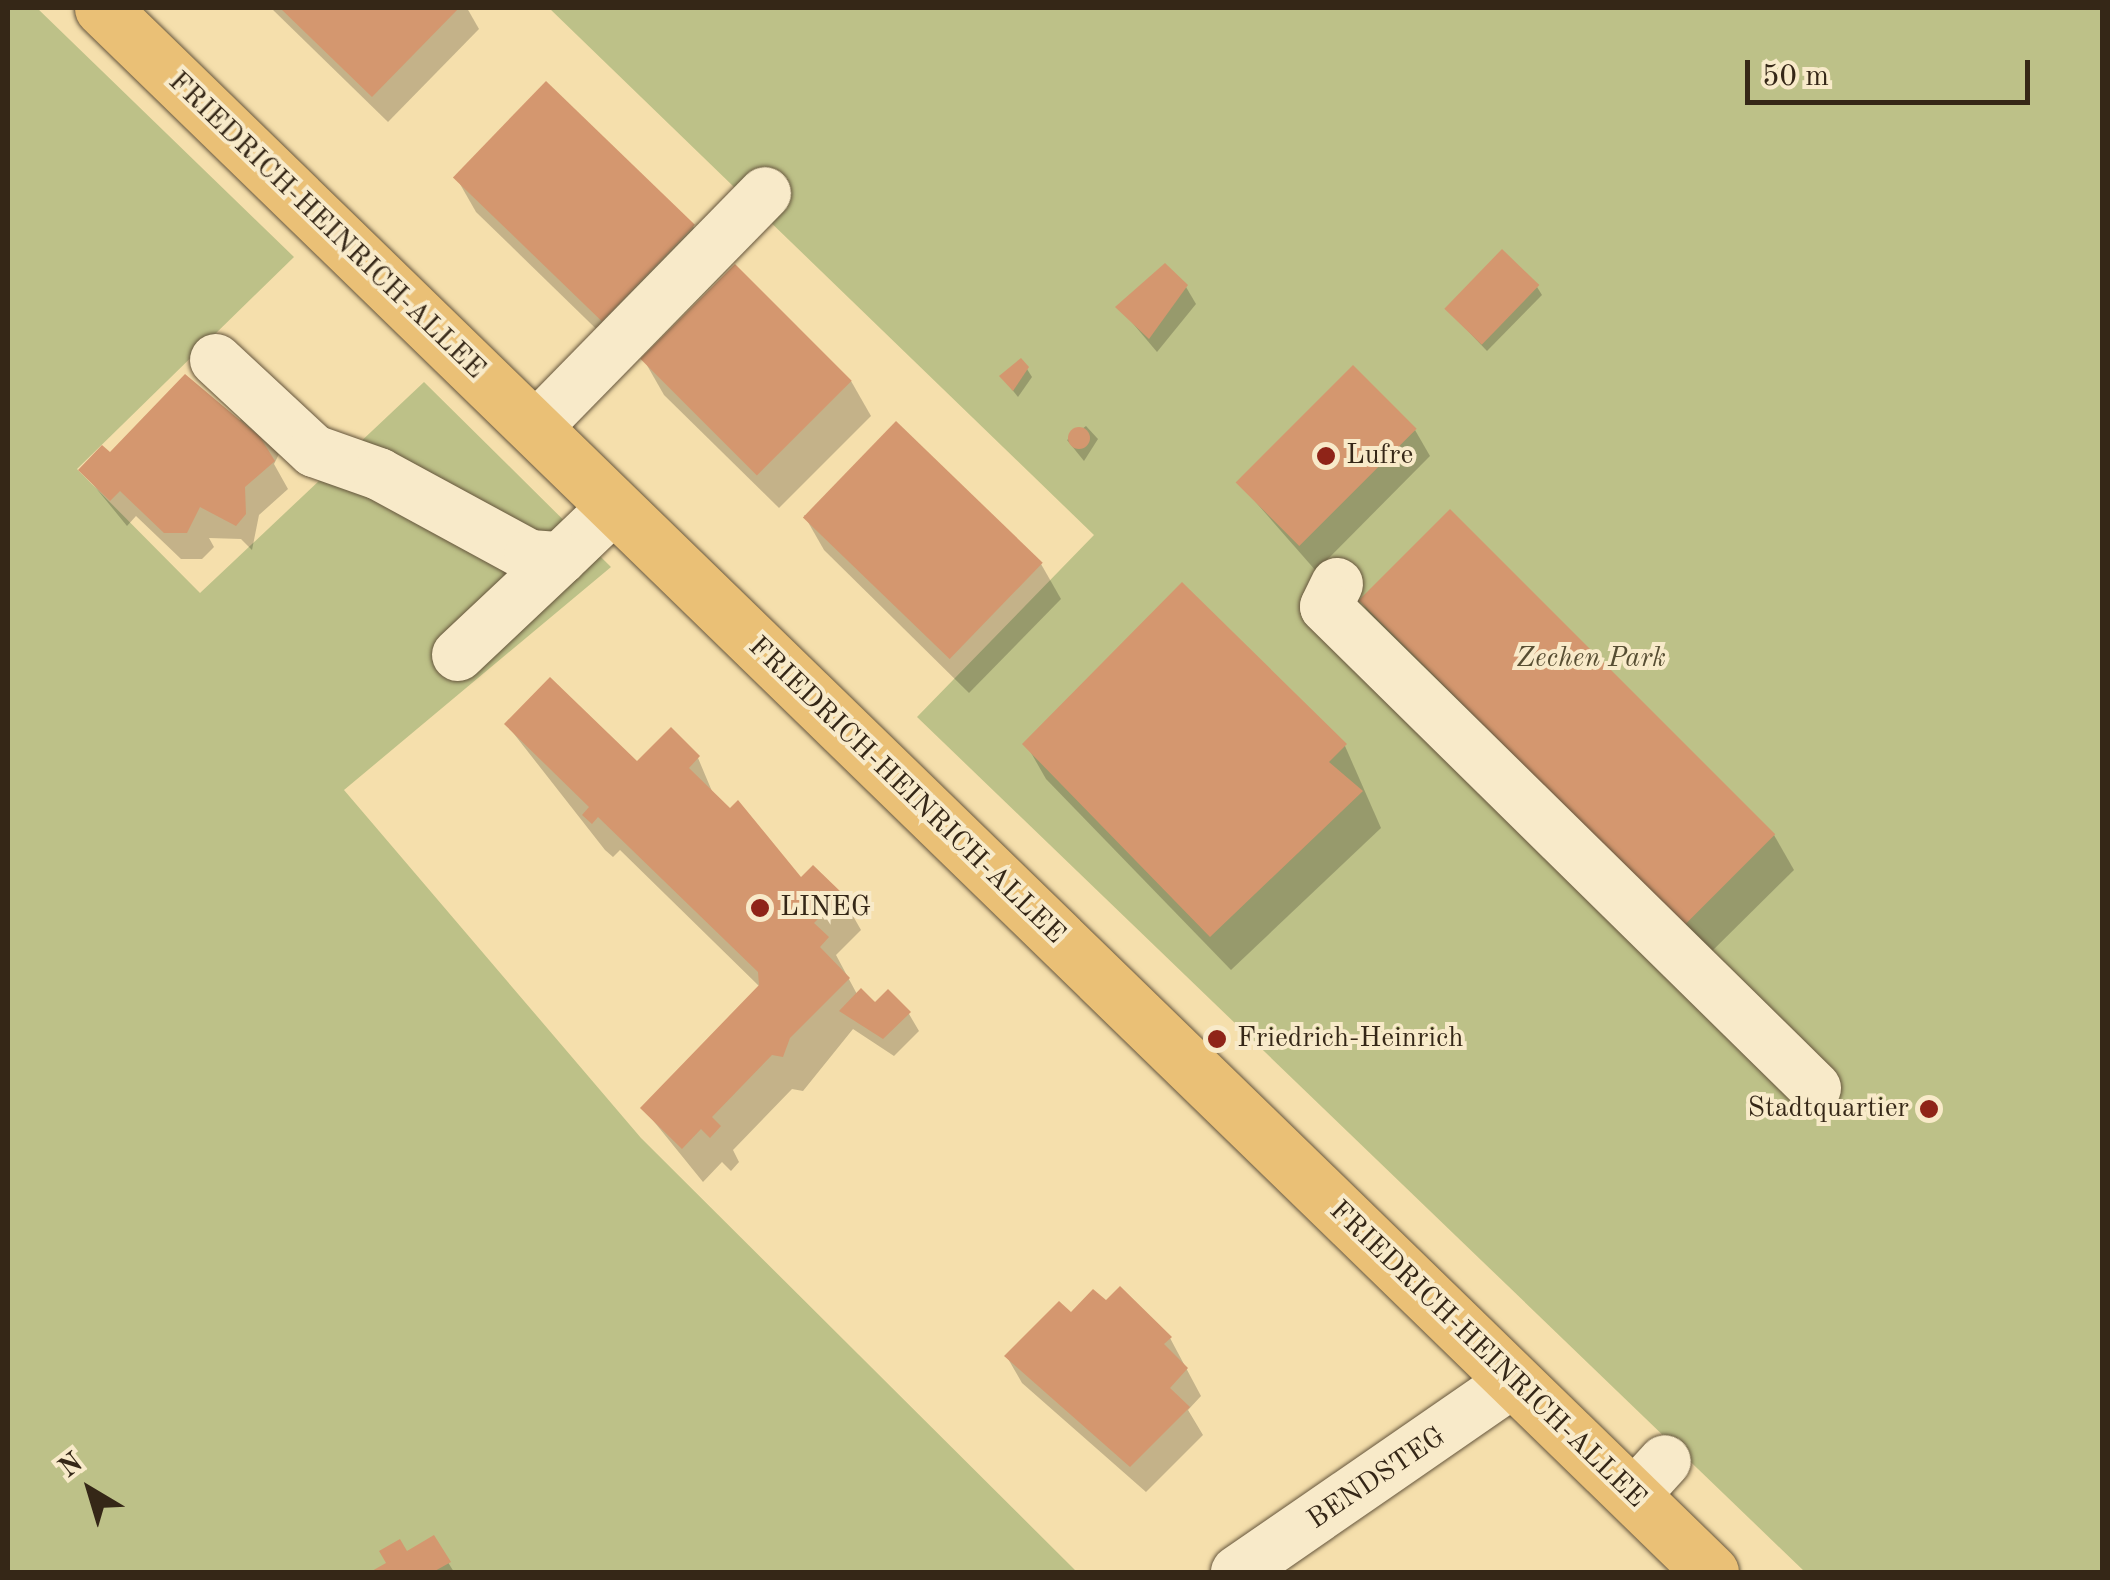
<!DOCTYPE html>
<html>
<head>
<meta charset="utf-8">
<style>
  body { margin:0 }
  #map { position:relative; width:2110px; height:1580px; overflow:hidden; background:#f5dfac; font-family:"Old Standard TT",serif }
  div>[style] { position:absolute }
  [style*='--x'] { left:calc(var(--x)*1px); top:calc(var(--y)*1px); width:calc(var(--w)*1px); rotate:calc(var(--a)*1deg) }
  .green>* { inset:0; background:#bdc188 }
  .shadow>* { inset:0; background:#0003 }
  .building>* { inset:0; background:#d4976f; transform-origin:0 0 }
  .round { border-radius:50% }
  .roads { filter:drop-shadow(0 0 2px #65553c) drop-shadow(0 0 2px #65553c) }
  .minor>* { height:52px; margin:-26px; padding:0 26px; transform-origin:26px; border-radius:26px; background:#f8eac9 }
  .major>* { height:55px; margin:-27.5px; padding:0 27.5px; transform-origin:27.5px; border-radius:27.5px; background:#eac076 }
  .dots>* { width:28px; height:28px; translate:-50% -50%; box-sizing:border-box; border:5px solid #f8eac9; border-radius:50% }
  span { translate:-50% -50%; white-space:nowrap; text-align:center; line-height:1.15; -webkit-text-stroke:8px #f8eac9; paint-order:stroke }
  .street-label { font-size:28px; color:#352717 }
  .poi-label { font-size:28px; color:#352717 }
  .left { translate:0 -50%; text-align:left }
  .right { translate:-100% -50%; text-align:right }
  .park-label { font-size:28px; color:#574e33; font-style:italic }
  .frame { position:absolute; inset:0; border:10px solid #352717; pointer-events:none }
  .north { position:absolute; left:40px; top:1440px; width:100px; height:100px; -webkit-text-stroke:8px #f8eac9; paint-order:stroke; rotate:322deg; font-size:28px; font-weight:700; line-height:40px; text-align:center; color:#352717 }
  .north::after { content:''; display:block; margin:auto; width:35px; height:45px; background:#352717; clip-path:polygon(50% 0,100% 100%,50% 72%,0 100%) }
  .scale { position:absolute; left:1745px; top:60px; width:285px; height:45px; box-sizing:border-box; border:5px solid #352717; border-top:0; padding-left:12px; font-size:30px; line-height:35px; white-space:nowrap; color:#352717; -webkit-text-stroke:8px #f8eac9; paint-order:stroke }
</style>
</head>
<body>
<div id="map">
  <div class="green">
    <i style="clip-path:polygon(8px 8px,37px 8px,294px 257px,77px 469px,200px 593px,424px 382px,611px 567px,344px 790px,641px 1138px,1077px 1572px,8px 1572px)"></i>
    <i style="clip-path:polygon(549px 8px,2102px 8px,2102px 1572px,1805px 1572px,917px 717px,1094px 535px)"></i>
  </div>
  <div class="shadow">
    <i style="clip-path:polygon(271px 8px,467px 8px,479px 29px,388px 122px)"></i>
    <i style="clip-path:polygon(456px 177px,693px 226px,713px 261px,622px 354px,476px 212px)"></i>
    <i style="clip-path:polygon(1186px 287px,1196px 304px,1157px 352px,1119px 307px)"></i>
    <i style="clip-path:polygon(1537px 287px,1542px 295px,1487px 351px,1447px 309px)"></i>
    <i style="clip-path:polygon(644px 360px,851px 381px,871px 416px,779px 508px,664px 395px)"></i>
    <i style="clip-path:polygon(1027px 369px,1032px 377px,1018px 397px,1002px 377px)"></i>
    <i style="clip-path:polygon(252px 416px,279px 454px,274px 464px,288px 489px,259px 515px,252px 550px,241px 539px,209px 538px,214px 547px,202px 559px,181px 559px,136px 516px,127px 526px,82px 471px)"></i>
    <i style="clip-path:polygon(1086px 426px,1098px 439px,1084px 461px,1067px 440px)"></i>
    <i style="clip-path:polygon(1415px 430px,1430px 456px,1316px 571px,1239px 483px)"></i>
    <i style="clip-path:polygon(804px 515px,1041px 564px,1061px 599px,969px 693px,824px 550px)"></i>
    <i style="clip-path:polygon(1362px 602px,1774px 835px,1794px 870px,1705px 958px,1382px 636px)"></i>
    <i style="clip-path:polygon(507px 725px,637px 765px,698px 758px,714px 796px,801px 881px,841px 895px,861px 930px,836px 955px,858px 996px,909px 1014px,919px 1031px,894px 1056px,853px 1029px,803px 1091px,792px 1089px,733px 1150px,739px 1162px,731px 1171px,722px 1162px,703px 1182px,643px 1108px,760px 987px,620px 850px,613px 857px,605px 850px)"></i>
    <i style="clip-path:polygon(1026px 744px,1345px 746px,1381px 828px,1231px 970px,1046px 779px)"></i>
    <i style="clip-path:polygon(1106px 1304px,1170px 1338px,1201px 1396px,1188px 1410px,1203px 1435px,1146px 1492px,1022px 1383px,1007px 1357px)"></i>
    <i style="clip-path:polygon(433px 1538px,454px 1572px,375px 1572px,406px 1554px)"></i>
  </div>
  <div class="building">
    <i style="clip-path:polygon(280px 8px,459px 8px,372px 97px)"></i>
    <i style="left:546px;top:81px;width:207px;height:134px;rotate:44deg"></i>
    <i style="left:1502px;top:249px;width:52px;height:83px;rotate:44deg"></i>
    <i style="clip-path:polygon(1165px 263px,1188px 285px,1149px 339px,1115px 307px)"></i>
    <i style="left:735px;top:264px;width:165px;height:134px;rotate:45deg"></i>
    <i style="clip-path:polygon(1021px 358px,1029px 367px,1013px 391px,999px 376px)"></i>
    <i style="left:1353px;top:365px;width:90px;height:166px;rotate:45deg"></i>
    <i style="clip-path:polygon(185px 374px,260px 437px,275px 461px,245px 487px,246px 514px,236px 526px,200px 507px,187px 533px,164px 533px,120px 491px,110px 501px,78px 470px,102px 445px,110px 452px)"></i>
    <i style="left:896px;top:421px;width:204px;height:134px;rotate:44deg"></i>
    <i class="round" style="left:1068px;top:427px;width:22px;height:22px"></i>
    <i style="left:1450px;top:509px;width:460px;height:129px;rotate:45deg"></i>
    <i style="clip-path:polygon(1182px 582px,1347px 744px,1329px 762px,1363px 791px,1210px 937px,1022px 744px)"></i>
    <i style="clip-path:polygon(550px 677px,637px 761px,671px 727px,700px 756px,689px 768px,730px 808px,738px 800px,801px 877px,813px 865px,843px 894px,814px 923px,829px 937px,820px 947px,850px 978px,790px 1038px,783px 1057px,772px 1055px,712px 1117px,721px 1126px,710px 1138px,701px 1129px,682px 1149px,640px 1108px,759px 985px,758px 972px,598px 817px,592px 824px,582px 815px,589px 807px,504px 724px)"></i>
    <i style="clip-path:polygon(861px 988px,875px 1002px,888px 989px,911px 1012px,883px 1039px,839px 1011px)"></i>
    <i style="clip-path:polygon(1120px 1286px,1172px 1337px,1164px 1344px,1188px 1368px,1170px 1388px,1190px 1407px,1130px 1467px,1004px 1356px,1059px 1301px,1071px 1312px,1093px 1289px,1106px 1300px)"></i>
    <i style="clip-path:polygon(434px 1535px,451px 1562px,433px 1572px,370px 1572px,386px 1563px,379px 1551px,400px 1539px,407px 1551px)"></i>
  </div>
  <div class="roads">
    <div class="minor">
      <i style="--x:216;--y:360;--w:134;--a:42.9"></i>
      <i style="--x:314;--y:451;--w:69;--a:19.5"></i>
      <i style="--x:379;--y:474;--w:172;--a:28.5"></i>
      <i style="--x:530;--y:556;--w:31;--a:4"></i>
      <i style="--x:561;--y:558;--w:74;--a:-43.9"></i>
      <i style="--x:534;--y:429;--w:330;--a:-45.6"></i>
      <i style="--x:1337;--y:584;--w:25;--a:116"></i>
      <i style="--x:1326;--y:607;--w:686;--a:44.53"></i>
      <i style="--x:458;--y:655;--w:141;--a:-43.3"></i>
      <i style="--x:1633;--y:1496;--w:47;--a:-47.6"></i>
      <i style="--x:1237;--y:1572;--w:336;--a:-34.6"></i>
    </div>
    <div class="major">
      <i style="--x:102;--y:8;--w:2244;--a:44.19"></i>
    </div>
  </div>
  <div class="dots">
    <i style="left:1326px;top:456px;background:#8f2418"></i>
    <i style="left:760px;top:908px;background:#8f2418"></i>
    <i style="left:1217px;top:1039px;background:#8f2418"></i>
    <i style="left:1929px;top:1109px;background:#8f2418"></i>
  </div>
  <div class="street-label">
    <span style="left:326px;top:226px;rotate:44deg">FRIEDRICH-HEINRICH-ALLEE</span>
    <span style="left:906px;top:791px;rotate:44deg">FRIEDRICH-HEINRICH-ALLEE</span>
    <span style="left:1487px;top:1355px;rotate:44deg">FRIEDRICH-HEINRICH-ALLEE</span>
    <span style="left:1377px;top:1479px;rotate:-34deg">BENDSTEG</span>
  </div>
  <div class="poi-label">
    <span class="left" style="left:1346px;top:456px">Lufre</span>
    <span class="left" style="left:780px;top:908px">LINEG</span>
    <span class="left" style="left:1237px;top:1039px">Friedrich-Heinrich</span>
    <span class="right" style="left:1909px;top:1109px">Stadtquartier</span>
  </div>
  <div class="park-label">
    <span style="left:1591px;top:659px">Zechen Park</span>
  </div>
  <div class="frame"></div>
  <div class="north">N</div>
  <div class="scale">50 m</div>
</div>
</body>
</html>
